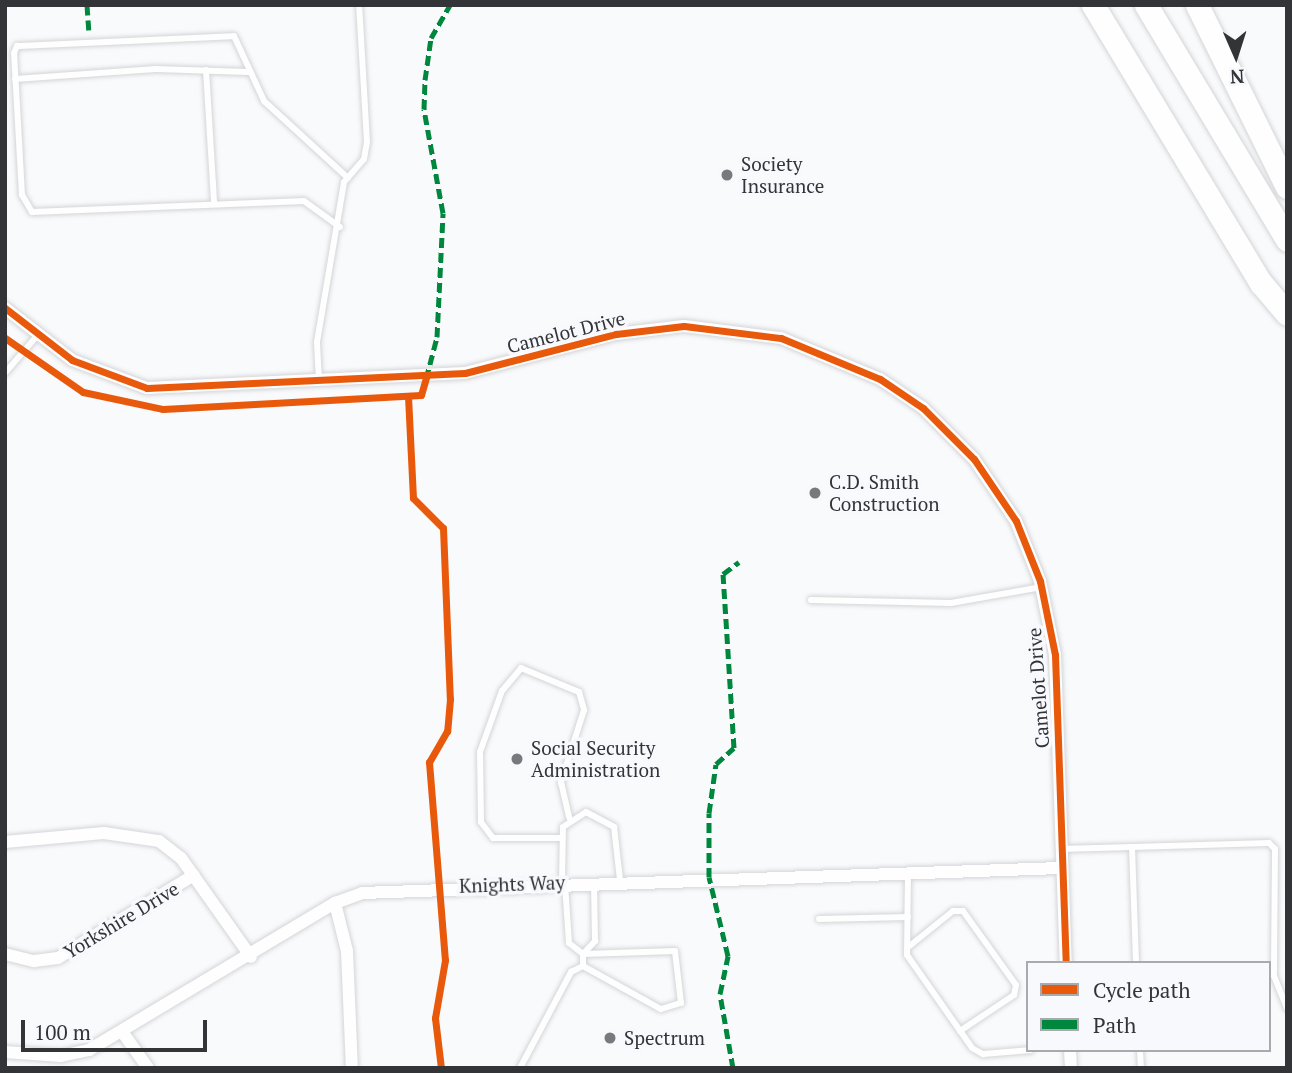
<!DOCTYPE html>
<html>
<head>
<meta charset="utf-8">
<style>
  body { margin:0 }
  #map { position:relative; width:1292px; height:1073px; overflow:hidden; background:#f9fafc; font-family:"PT Serif",serif }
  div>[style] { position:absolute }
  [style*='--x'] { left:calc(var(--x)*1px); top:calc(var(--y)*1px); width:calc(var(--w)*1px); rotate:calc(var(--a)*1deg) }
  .roads { filter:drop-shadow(0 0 2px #d4d5d8) drop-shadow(0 0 2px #d4d5d8) }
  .lane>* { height:6px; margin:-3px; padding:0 3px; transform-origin:3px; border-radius:3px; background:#fefeff }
  .street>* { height:12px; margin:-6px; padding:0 6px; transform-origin:6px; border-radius:6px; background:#fefeff }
  .highway>* { height:23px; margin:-11.5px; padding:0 11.5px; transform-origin:11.5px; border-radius:11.5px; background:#fefeff }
  .quiet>* { height:5px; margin-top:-2.5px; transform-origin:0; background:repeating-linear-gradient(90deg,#00873e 0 10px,transparent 0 15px) }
  .cycleway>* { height:7px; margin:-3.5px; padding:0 3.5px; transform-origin:3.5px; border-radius:3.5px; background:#e8590c }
  .dots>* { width:19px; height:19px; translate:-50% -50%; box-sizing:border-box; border:4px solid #f8f9fd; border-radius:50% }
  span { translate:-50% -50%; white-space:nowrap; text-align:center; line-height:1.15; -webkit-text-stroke:7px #f8f9fd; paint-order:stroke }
  .poi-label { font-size:19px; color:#333438 }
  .left { translate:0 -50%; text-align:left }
  .street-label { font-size:19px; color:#333438 }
  .frame { position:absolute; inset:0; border:7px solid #333438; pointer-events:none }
  .legend { position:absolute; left:1026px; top:961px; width:245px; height:91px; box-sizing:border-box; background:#f8f9fd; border:2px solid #a9aaae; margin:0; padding:9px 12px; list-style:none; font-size:21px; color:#333438 }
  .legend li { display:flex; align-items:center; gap:14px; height:35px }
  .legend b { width:35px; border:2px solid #a9aaae }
  .north { position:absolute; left:1201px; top:21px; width:70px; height:70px; -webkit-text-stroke:5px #f8f9fd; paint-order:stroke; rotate:177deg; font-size:19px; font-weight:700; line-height:28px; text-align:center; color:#333438 }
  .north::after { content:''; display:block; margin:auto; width:24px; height:32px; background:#333438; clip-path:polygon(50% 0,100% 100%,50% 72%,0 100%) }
  .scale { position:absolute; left:21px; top:1020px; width:186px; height:32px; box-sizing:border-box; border:4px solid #333438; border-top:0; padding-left:9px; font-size:21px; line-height:24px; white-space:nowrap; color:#333438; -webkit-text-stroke:5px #f8f9fd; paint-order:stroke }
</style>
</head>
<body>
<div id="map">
  <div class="roads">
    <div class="lane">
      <i style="--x:206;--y:70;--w:132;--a:86.5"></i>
      <i style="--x:15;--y:79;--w:141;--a:-4.1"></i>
      <i style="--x:156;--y:69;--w:92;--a:1.9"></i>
      <i style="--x:340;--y:227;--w:44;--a:-144.2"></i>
      <i style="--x:304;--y:201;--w:272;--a:177.7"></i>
      <i style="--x:32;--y:212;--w:20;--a:-120"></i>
      <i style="--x:22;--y:195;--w:142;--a:-93.2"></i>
      <i style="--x:14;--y:53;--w:8;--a:-67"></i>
      <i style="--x:17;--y:46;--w:217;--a:-2.6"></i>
      <i style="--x:234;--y:36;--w:72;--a:65.2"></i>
      <i style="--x:264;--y:101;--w:114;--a:42.5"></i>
      <i style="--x:5;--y:373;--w:48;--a:-49.3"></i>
      <i style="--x:319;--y:381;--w:39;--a:-93"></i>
      <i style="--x:317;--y:342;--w:162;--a:-80.4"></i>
      <i style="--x:344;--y:182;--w:30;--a:-49"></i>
      <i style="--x:364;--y:159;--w:17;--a:-80"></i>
      <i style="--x:367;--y:142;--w:137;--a:-93.3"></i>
      <i style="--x:811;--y:600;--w:140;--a:1.2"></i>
      <i style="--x:951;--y:603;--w:92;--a:-10"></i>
      <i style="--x:560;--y:838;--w:67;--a:180"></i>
      <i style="--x:493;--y:838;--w:20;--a:-127"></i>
      <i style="--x:481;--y:822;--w:70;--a:-90.8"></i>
      <i style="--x:480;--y:752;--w:65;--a:-70.2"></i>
      <i style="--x:502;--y:691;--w:30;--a:-50"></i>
      <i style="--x:521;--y:668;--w:63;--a:22.5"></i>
      <i style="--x:579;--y:692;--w:19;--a:74"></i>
      <i style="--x:584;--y:710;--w:76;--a:107.7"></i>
      <i style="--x:561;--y:782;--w:37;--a:77"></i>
      <i style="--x:1132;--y:847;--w:137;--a:-1.7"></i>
      <i style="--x:1269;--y:843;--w:8;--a:45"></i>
      <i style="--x:1275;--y:849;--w:127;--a:90.5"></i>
      <i style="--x:1274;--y:976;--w:35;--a:68"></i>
      <i style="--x:1061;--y:849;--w:71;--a:-1.6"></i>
      <i style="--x:1132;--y:847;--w:116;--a:88"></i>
      <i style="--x:908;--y:873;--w:82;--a:90.7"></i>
      <i style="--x:907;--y:955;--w:113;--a:55"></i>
      <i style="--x:972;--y:1048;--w:13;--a:29"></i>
      <i style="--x:983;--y:1054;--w:48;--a:-4.8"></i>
      <i style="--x:562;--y:882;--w:55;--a:-89"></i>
      <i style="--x:563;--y:827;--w:27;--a:-33"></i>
      <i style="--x:586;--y:812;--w:32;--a:28"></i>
      <i style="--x:614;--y:827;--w:53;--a:83.5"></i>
      <i style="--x:565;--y:884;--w:59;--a:86.1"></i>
      <i style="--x:569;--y:943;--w:18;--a:38"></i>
      <i style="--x:583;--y:954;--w:18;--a:-47"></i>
      <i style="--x:595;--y:941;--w:56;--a:-91"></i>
      <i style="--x:819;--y:919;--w:89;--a:-1.3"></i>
      <i style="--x:907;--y:948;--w:59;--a:-38.8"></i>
      <i style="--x:953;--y:911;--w:10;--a:0"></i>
      <i style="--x:963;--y:911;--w:91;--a:54.4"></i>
      <i style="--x:1016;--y:985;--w:10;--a:101"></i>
      <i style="--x:1014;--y:995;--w:65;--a:146.3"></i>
      <i style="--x:1140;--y:1050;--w:18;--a:87"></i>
      <i style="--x:520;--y:1068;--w:109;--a:-62"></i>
      <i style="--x:571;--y:972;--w:13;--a:-27"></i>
      <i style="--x:583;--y:966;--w:89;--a:28.9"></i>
      <i style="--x:661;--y:1009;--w:21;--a:-17"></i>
      <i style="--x:681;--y:1003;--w:52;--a:-96.6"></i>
      <i style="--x:675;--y:951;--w:92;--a:178.1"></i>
      <i style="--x:583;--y:954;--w:12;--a:90"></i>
    </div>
    <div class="street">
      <i style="--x:5;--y:308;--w:85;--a:37.8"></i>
      <i style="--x:72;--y:360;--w:80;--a:20.5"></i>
      <i style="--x:147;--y:388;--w:318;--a:-2.7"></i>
      <i style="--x:465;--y:373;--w:156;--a:-14.5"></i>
      <i style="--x:616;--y:334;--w:68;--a:-6.7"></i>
      <i style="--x:684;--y:326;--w:98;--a:7.1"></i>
      <i style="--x:781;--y:338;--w:107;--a:22.5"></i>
      <i style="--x:880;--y:379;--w:52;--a:34"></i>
      <i style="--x:923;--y:408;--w:72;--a:45"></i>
      <i style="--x:974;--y:459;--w:75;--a:55.9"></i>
      <i style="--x:1016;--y:521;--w:65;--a:68.2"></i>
      <i style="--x:1040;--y:581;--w:76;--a:78.5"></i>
      <i style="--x:1055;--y:655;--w:308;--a:88"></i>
      <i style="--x:5;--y:842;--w:99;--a:-5.2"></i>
      <i style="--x:104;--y:833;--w:56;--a:8.3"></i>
      <i style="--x:159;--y:841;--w:28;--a:38"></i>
      <i style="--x:181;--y:858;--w:121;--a:54.7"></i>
      <i style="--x:335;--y:903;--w:49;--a:76"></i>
      <i style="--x:347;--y:951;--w:117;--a:87.6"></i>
      <i style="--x:5;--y:954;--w:30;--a:14"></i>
      <i style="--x:34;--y:961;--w:24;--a:-7"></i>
      <i style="--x:58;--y:958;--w:159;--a:-31.4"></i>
      <i style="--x:123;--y:1033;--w:43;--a:54.5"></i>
      <i style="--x:1070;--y:1050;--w:18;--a:87"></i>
      <i style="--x:5;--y:1052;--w:56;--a:4.1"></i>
      <i style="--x:61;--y:1056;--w:29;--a:-12"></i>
      <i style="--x:89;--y:1050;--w:287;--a:-30.9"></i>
      <i style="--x:335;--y:903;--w:29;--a:-20"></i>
      <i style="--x:362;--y:893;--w:700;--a:-2.05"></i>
    </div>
    <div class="highway">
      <i style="--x:1093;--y:5;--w:325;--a:58.9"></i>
      <i style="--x:1261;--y:283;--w:40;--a:50"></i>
      <i style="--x:1146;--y:5;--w:274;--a:59"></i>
      <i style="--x:1197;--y:5;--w:203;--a:63.7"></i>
    </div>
  </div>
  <div class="quiet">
    <i style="--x:87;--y:5;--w:27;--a:86"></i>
    <i style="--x:426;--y:379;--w:43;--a:-75.3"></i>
    <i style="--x:437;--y:337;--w:124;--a:-87.2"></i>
    <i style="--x:443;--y:213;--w:106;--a:-100.4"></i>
    <i style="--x:424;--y:109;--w:29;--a:-88"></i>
    <i style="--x:425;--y:80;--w:42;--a:-81.9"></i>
    <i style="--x:431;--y:38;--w:38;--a:-60"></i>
    <i style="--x:733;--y:1068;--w:75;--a:-100"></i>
    <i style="--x:720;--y:994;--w:39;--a:-78"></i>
    <i style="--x:728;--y:956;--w:81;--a:-103.5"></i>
    <i style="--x:709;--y:877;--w:64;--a:-90"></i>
    <i style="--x:709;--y:813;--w:49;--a:-81.9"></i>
    <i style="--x:716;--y:764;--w:24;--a:-42"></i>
    <i style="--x:734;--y:748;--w:174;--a:-93.6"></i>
    <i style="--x:723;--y:574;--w:20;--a:-37"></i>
  </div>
  <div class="cycleway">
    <i style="--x:5;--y:308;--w:85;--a:37.8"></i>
    <i style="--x:72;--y:360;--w:80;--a:20.5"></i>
    <i style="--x:147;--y:388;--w:318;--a:-2.7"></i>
    <i style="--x:465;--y:373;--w:156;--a:-14.5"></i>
    <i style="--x:616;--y:334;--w:68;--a:-6.7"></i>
    <i style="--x:684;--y:326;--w:98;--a:7.1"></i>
    <i style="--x:781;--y:338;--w:107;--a:22.5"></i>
    <i style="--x:880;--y:379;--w:52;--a:34"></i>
    <i style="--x:923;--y:408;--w:72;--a:45"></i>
    <i style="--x:974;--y:459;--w:75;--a:55.9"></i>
    <i style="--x:1016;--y:521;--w:65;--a:68.2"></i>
    <i style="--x:1040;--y:581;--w:76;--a:78.5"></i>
    <i style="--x:1055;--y:655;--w:308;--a:88"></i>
    <i style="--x:5;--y:338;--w:95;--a:34.7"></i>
    <i style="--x:83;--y:392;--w:82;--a:12"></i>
    <i style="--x:163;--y:409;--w:258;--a:-3.1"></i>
    <i style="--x:421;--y:395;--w:19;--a:-74"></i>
    <i style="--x:408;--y:396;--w:102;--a:87.2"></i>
    <i style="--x:413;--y:498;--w:42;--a:45"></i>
    <i style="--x:443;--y:528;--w:171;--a:87.7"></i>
    <i style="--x:450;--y:699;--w:32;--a:95"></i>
    <i style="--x:447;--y:731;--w:36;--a:120"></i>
    <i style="--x:429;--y:762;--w:199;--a:85.4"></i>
    <i style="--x:445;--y:960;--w:59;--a:99.8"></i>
    <i style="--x:435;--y:1018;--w:50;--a:83.2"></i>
  </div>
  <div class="dots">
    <i style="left:727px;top:175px;background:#78797d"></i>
    <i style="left:815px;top:493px;background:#78797d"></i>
    <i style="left:517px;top:759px;background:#78797d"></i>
    <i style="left:610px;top:1038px;background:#78797d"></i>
  </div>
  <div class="poi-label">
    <span class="left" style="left:741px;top:175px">Society<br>Insurance</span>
    <span class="left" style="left:829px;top:493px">C.D. Smith<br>Construction</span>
    <span class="left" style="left:531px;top:759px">Social Security<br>Administration</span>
    <span class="left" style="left:624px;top:1038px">Spectrum</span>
  </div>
  <div class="street-label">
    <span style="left:566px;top:332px;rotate:-14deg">Camelot Drive</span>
    <span style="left:1038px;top:688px;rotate:-94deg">Camelot Drive</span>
    <span style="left:512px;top:884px;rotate:-2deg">Knights Way</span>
    <span style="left:121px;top:920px;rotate:-31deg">Yorkshire Drive</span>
  </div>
  <div class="frame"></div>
  <ul class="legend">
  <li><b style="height:9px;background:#e8590c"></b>Cycle path</li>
  <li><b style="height:9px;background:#00873e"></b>Path</li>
  </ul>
  <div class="north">N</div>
  <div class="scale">100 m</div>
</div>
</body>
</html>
